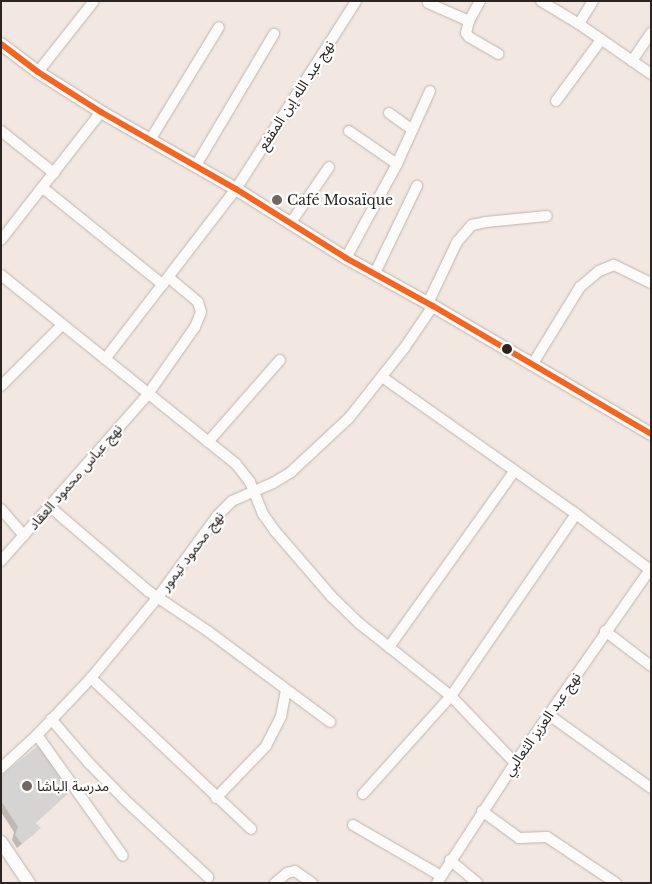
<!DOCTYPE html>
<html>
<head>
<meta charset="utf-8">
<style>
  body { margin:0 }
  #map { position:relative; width:652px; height:884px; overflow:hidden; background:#f2e7e1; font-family:"Libre Baskerville","Noto Sans Arabic",serif }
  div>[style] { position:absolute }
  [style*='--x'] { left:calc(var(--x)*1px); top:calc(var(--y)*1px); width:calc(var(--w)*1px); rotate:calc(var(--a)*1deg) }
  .shadow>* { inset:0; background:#0003 }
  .building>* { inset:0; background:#d5d4d3 }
  .roads { filter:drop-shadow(0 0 1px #bdb5b0) drop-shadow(0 0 1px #bdb5b0) }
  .minor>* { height:10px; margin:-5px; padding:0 5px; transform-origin:5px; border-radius:5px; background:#fdfbfa }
  .major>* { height:12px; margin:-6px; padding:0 6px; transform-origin:6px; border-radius:6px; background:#fdfbfa }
  .bus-1>* { height:6px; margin:-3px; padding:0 3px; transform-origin:3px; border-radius:3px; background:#f26522 }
  .dots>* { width:14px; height:14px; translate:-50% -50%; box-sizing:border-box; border:2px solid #fff; border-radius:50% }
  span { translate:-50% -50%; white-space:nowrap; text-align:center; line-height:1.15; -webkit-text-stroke:4.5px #fff; paint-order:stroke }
  .street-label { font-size:14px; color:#2b2421 }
  .poi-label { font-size:14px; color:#2b2421 }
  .left { translate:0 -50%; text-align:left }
  .frame { position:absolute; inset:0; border:2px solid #2b2421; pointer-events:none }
</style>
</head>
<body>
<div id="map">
  <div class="shadow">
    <i style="clip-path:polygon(1px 778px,34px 823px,35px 833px,17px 848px,12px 840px,14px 832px,1px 812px)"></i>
  </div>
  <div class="building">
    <i style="clip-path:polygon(39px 745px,73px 789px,36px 823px,41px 828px,22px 844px,15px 835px,18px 827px,1px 801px,1px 776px)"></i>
  </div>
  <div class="roads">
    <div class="minor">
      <i style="--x:480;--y:1;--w:23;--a:119"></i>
      <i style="--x:469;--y:21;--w:12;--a:104"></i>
      <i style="--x:466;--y:33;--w:5;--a:53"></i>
      <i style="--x:469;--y:37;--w:34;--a:30"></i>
      <i style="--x:541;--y:1;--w:44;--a:31.2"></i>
      <i style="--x:579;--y:24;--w:88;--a:34.8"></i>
      <i style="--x:428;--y:3;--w:45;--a:23.7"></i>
      <i style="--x:579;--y:24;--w:27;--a:-59"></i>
      <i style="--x:632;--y:61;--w:34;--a:-56"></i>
      <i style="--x:38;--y:72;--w:90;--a:-51.7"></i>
      <i style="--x:556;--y:101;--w:76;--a:-53.6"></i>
      <i style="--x:389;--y:113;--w:29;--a:36"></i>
      <i style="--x:1;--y:131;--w:68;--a:38.4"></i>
      <i style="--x:349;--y:131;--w:58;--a:34.5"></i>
      <i style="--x:150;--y:140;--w:132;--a:-58.6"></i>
      <i style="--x:195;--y:167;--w:155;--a:-59.3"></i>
      <i style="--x:43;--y:188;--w:154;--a:38.9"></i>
      <i style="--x:290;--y:224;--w:69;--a:-55.6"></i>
      <i style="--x:1;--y:240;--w:162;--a:-52"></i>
      <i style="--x:346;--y:258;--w:107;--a:-61.5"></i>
      <i style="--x:397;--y:164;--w:80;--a:-65.7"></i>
      <i style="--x:375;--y:273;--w:97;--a:-64.2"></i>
      <i style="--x:1;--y:275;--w:302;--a:38.8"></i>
      <i style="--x:236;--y:464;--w:23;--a:52"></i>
      <i style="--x:250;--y:482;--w:35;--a:68"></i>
      <i style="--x:263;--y:514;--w:21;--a:55"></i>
      <i style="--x:275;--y:531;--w:87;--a:49.2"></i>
      <i style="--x:332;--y:597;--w:39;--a:44"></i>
      <i style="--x:360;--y:624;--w:116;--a:38.4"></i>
      <i style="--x:451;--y:696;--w:93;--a:46.3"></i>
      <i style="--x:428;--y:303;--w:68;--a:-64.6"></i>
      <i style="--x:457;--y:242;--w:23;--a:-49"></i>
      <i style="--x:472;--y:225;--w:14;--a:-12"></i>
      <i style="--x:486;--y:222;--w:61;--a:-5.6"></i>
      <i style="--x:105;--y:359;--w:215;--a:-52.4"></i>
      <i style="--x:236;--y:189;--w:223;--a:-57.4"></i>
      <i style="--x:532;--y:365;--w:92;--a:-58.4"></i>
      <i style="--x:580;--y:287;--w:25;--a:-40"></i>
      <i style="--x:599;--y:271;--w:16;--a:-22"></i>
      <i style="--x:614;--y:265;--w:41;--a:25.9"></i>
      <i style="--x:382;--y:377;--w:237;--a:35.2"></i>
      <i style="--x:576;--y:514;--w:93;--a:37.1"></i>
      <i style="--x:1;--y:386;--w:86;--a:-45"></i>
      <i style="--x:208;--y:442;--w:109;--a:-48.7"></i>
      <i style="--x:49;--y:506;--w:130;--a:40.6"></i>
      <i style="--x:148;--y:591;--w:73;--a:33.9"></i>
      <i style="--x:209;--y:632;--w:151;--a:36.6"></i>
      <i style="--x:1;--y:509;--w:35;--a:49"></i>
      <i style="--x:1;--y:561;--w:222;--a:-48.6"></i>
      <i style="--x:148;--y:394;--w:82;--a:-55"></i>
      <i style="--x:195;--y:327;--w:16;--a:-68"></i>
      <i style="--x:201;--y:312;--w:10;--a:-107"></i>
      <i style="--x:198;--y:302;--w:38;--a:-140"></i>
      <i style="--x:605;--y:631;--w:58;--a:37.3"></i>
      <i style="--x:389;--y:647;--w:215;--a:-54.5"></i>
      <i style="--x:91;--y:678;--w:220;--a:43.3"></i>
      <i style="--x:549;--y:715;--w:125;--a:35.6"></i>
      <i style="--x:51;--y:719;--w:58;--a:49.2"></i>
      <i style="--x:89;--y:763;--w:50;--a:45.8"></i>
      <i style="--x:124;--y:799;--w:115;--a:42.9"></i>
      <i style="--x:37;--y:735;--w:148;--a:54.6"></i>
      <i style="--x:1;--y:768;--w:49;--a:-42.5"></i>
      <i style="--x:37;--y:735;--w:79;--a:-46.5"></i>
      <i style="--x:91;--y:678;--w:105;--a:-50.4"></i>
      <i style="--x:158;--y:597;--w:100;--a:-53.9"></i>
      <i style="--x:217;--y:516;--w:21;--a:-45"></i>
      <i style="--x:232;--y:501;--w:45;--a:-23.7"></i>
      <i style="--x:273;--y:483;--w:21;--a:-31"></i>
      <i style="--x:291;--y:472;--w:79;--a:-43"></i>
      <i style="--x:349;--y:418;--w:90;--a:-51.7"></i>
      <i style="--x:405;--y:347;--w:50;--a:-55.7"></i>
      <i style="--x:363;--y:794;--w:132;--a:-48.1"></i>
      <i style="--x:451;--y:696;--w:221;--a:-55.5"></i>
      <i style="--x:216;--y:798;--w:72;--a:-46.1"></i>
      <i style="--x:266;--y:746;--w:34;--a:-63"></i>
      <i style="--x:281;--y:716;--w:26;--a:-79"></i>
      <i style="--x:482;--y:811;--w:46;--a:36.1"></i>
      <i style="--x:519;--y:838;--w:28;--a:-2"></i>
      <i style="--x:547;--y:837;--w:83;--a:33.7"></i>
      <i style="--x:353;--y:825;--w:102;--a:30.1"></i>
      <i style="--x:450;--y:860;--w:35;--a:40"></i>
      <i style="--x:275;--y:883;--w:16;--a:-40"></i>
      <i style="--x:287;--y:873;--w:8;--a:-14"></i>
      <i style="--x:295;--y:871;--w:21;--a:35"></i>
      <i style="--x:437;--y:883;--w:143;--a:-57"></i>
      <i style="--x:515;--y:763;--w:238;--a:-55.1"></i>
    </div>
    <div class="major">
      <i style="--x:1;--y:44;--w:46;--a:37.1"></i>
      <i style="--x:38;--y:72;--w:75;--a:32.4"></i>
      <i style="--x:101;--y:112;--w:155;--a:29.7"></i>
      <i style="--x:236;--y:189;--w:130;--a:32.1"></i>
      <i style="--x:346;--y:258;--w:99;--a:28.9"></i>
      <i style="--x:433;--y:306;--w:253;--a:30.4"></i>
      <i style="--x:1;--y:842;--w:50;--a:55.7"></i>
    </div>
  </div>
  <div class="bus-1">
    <i style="--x:1;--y:44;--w:46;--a:37.1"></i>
    <i style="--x:38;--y:72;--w:75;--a:32.4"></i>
    <i style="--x:101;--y:112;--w:155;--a:29.7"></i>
    <i style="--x:236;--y:189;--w:130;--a:32.1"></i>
    <i style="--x:346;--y:258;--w:99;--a:28.9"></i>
    <i style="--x:433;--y:306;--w:253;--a:30.4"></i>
  </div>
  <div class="dots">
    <i style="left:277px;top:200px;background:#716864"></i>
    <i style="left:507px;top:349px;background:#2b2421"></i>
    <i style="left:27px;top:786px;background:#716864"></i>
  </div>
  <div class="street-label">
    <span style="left:296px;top:95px;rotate:-57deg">نهج عبد الله إبن المقفع</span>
    <span style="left:75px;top:477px;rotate:-49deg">نهج عباس محمود العقاد</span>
    <span style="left:192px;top:551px;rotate:-53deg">نهج محمود تيمور</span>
    <span style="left:542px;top:724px;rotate:-55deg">نهج عبد العزيز الثعالبي</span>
  </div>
  <div class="poi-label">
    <span class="left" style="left:287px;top:200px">Café Mosaïque</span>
    <span class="left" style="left:37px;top:786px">مدرسة الباشا</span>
  </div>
  <div class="frame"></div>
</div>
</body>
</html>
